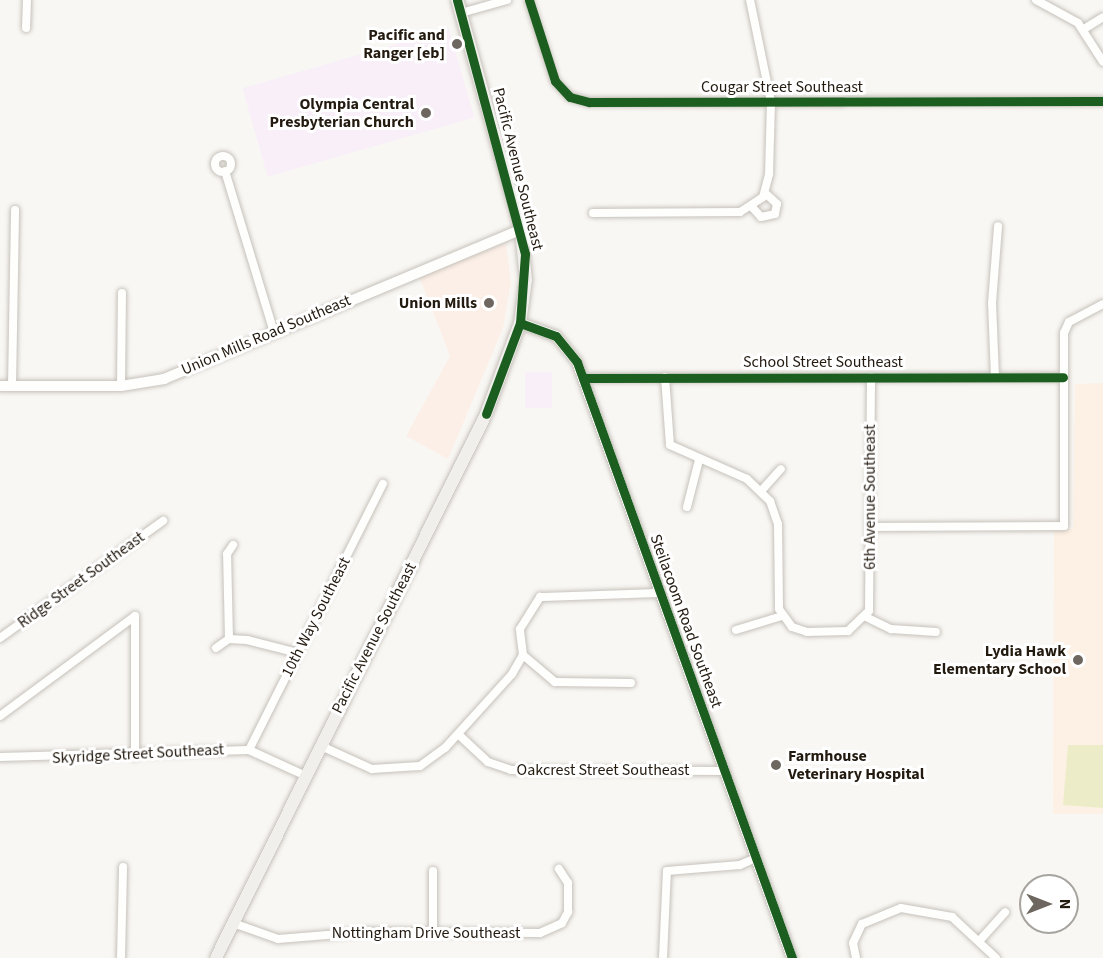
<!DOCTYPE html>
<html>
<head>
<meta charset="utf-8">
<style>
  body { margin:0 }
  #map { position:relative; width:1103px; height:958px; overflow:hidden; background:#f9f7f4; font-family:"Source Sans 3",sans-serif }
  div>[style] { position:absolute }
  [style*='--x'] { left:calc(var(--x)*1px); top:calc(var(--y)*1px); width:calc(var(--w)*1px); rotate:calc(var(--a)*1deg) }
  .commercial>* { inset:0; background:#fcefe7 }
  .industrial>* { inset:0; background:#f8eff8; transform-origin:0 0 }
  .built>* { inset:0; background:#fcf1e4 }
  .green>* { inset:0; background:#ecedc8 }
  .roads { filter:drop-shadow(0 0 2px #c6c1ba) drop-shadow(0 0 2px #c6c1ba) }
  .minor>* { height:8px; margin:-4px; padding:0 4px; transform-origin:4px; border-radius:4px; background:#fefefd }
  .minor>.ring { margin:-4px; padding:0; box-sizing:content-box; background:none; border:8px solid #fefefd; border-radius:50% }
  .tertiary>* { height:10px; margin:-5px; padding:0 5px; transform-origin:5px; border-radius:5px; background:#fefefd }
  .secondary>* { height:12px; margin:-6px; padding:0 6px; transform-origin:6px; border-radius:6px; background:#f0efec }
  .cycleway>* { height:9px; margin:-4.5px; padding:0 4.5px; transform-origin:4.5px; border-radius:4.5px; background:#1b5e20 }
  .dots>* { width:16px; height:16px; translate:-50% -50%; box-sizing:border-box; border:3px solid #fff; border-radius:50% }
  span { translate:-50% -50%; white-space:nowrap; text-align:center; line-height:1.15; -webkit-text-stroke:6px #fff; paint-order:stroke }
  .poi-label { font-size:16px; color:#231a10; font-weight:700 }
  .right { translate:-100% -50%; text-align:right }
  .left { translate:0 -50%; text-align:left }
  .street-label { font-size:16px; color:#231a10 }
  .north { position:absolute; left:1019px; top:874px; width:60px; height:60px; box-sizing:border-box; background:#fff; border:2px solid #a7a39f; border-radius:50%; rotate:90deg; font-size:16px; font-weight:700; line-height:24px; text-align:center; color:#231a10 }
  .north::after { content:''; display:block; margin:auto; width:21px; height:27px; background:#6e6760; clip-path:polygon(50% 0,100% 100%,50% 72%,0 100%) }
</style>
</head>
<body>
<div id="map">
  <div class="commercial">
    <i style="clip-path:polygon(506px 243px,511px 282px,503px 328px,448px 459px,406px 436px,450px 356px,419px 276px)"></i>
  </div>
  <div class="industrial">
    <i style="left:449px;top:29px;width:92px;height:215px;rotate:74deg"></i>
    <i style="left:525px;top:372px;width:27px;height:36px"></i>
  </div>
  <div class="built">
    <i style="clip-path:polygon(1103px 383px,1103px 814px,1053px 814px,1054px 529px,1073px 529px,1075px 384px)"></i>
  </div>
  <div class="green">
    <i style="clip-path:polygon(1068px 745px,1103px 745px,1103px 808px,1063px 805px)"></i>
  </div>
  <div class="roads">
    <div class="minor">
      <i style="--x:529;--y:0;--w:85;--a:72.2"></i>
      <i style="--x:555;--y:81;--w:22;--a:47"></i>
      <i style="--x:570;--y:97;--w:20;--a:15"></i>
      <i style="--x:589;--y:102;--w:514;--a:-0.11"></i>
      <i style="--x:1036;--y:0;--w:48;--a:28.7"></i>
      <i style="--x:1078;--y:23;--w:46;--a:57.3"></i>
      <i style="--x:461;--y:13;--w:48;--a:-15.8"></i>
      <i style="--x:26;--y:28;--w:28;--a:-88"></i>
      <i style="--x:1084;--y:29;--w:22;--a:-32"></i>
      <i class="ring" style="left:215px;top:156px;width:8px;height:8px"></i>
      <i style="--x:225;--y:171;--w:168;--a:73.1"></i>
      <i style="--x:752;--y:207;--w:13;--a:48"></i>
      <i style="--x:761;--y:217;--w:14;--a:-12"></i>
      <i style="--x:775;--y:214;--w:10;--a:-79"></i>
      <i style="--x:777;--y:204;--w:16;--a:-137"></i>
      <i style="--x:593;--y:213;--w:147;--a:-0.4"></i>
      <i style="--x:740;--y:212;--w:27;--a:-33"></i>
      <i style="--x:763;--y:197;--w:24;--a:-75"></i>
      <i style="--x:769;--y:174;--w:72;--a:-88.4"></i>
      <i style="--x:771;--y:102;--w:104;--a:-101.6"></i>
      <i style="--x:665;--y:377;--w:68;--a:85.8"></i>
      <i style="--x:670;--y:445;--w:84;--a:23.8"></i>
      <i style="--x:747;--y:479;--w:32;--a:44"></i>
      <i style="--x:770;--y:501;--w:24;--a:71"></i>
      <i style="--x:778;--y:524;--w:85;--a:89.3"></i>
      <i style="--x:779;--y:609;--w:22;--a:54"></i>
      <i style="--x:792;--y:627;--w:16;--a:18"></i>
      <i style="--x:807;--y:632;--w:41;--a:-1.4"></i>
      <i style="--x:848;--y:631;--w:29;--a:-44"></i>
      <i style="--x:869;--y:611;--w:234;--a:-89.5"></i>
      <i style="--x:995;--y:377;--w:74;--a:-92.3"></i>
      <i style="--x:992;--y:303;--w:77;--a:-85.5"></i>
      <i style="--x:583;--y:378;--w:480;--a:-0.1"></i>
      <i style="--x:12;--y:386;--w:176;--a:-89"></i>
      <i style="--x:121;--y:386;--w:93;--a:-89.4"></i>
      <i style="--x:762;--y:490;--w:28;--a:-48"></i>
      <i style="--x:687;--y:507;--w:49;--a:-75.7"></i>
      <i style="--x:870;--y:527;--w:194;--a:-0.3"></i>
      <i style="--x:1064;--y:526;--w:193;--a:-90"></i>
      <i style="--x:1064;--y:333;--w:12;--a:-66"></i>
      <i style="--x:1069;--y:322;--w:38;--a:-28"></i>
      <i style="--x:866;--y:617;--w:28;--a:26"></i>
      <i style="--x:891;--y:629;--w:45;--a:3.8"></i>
      <i style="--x:736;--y:630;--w:48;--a:-16.9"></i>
      <i style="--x:0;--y:638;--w:201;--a:-35.7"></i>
      <i style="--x:229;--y:639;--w:85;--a:-91.3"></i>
      <i style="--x:227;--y:554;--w:11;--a:-56"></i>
      <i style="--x:216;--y:648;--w:16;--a:-35"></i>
      <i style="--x:229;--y:639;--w:18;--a:3"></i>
      <i style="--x:247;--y:640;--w:53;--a:14.3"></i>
      <i style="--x:523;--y:655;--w:42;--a:40.2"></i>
      <i style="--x:555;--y:682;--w:76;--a:0.8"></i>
      <i style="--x:0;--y:716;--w:168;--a:-36.5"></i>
      <i style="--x:458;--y:734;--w:41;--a:43"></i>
      <i style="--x:488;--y:762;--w:24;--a:19"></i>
      <i style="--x:511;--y:770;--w:214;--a:0.3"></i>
      <i style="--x:321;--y:746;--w:56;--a:24.3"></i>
      <i style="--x:372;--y:769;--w:48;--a:-3.6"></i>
      <i style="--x:420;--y:766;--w:31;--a:-36"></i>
      <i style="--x:445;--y:748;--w:100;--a:-47.8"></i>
      <i style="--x:512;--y:674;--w:22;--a:-60"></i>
      <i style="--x:523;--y:655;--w:26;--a:-97"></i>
      <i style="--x:520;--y:629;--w:38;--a:-58"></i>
      <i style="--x:540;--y:597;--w:121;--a:-1.9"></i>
      <i style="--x:249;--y:750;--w:298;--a:-63.3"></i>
      <i style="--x:135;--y:756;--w:140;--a:-90"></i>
      <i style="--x:0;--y:757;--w:249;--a:-1.6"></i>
      <i style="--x:249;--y:750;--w:63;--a:24.5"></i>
      <i style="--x:233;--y:923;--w:48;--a:19.6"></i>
      <i style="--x:278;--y:939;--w:86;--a:-4.7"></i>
      <i style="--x:364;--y:932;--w:176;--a:0.3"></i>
      <i style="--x:540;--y:933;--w:24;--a:-24"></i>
      <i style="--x:562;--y:923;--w:13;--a:-61"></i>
      <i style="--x:568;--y:912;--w:29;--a:-90"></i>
      <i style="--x:568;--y:883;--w:17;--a:-123"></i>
      <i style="--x:433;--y:933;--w:62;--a:-90"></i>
      <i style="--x:981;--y:939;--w:36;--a:-48"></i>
      <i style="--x:121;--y:958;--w:91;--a:-88.7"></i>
      <i style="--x:663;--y:958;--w:87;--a:-87.4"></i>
      <i style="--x:667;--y:871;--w:73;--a:-4.7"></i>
      <i style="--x:740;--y:865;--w:17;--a:-24"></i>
      <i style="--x:856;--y:958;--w:15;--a:-101"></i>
      <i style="--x:853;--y:943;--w:21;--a:-65"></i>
      <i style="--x:862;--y:924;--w:42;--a:-22.3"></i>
      <i style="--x:901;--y:908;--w:52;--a:10"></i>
      <i style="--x:952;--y:917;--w:60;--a:43"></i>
    </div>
    <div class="tertiary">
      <i style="--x:520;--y:323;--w:38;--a:20"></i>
      <i style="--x:556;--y:336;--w:33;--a:51"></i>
      <i style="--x:577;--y:362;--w:634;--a:70.16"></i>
      <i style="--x:0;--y:386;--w:121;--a:0"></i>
      <i style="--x:121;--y:386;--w:44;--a:-9.2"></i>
      <i style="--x:164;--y:379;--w:387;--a:-22.7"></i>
    </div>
    <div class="secondary">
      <i style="--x:216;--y:958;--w:607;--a:-63.6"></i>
      <i style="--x:486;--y:414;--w:97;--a:-69.5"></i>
      <i style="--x:520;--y:323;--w:43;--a:-82.1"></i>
      <i style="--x:526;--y:280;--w:50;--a:-95.7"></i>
      <i style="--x:521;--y:230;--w:239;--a:-105.5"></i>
    </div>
  </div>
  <div class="cycleway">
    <i style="--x:457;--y:0;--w:263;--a:75"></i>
    <i style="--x:525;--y:254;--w:69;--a:94.1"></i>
    <i style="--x:520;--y:323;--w:97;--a:110.5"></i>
    <i style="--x:529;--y:0;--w:85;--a:72.2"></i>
    <i style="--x:555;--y:81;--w:22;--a:47"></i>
    <i style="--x:570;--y:97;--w:20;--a:15"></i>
    <i style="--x:589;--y:102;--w:514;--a:-0.11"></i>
    <i style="--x:520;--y:323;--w:38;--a:20"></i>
    <i style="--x:556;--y:336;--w:33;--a:51"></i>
    <i style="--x:577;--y:362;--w:634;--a:70.16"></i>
    <i style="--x:583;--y:378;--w:480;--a:-0.1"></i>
  </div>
  <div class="dots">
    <i style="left:457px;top:44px;background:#6e6760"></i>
    <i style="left:426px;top:113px;background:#6e6760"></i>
    <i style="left:489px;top:303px;background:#6e6760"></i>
    <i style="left:1078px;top:660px;background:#6e6760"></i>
    <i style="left:776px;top:765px;background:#6e6760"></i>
  </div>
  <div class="poi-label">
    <span class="right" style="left:445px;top:44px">Pacific and<br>Ranger [eb]</span>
    <span class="right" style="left:414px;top:113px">Olympia Central<br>Presbyterian Church</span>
    <span class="right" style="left:477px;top:303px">Union Mills</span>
    <span class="right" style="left:1066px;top:660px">Lydia Hawk<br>Elementary School</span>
    <span class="left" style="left:788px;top:765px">Farmhouse<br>Veterinary Hospital</span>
  </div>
  <div class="street-label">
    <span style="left:782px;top:87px">Cougar Street Southeast</span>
    <span style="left:518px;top:169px;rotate:76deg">Pacific Avenue Southeast</span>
    <span style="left:266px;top:335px;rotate:-23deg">Union Mills Road Southeast</span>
    <span style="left:823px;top:362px">School Street Southeast</span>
    <span style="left:870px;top:497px;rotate:-90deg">6th Avenue Southeast</span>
    <span style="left:81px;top:580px;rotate:-36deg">Ridge Street Southeast</span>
    <span style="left:316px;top:617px;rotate:-63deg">10th Way Southeast</span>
    <span style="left:686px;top:621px;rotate:70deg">Steilacoom Road Southeast</span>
    <span style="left:374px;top:638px;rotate:-63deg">Pacific Avenue Southeast</span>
    <span style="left:138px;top:754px;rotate:-3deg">Skyridge Street Southeast</span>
    <span style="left:603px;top:770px">Oakcrest Street Southeast</span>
    <span style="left:426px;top:933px">Nottingham Drive Southeast</span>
  </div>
  <div class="north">N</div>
</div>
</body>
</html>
